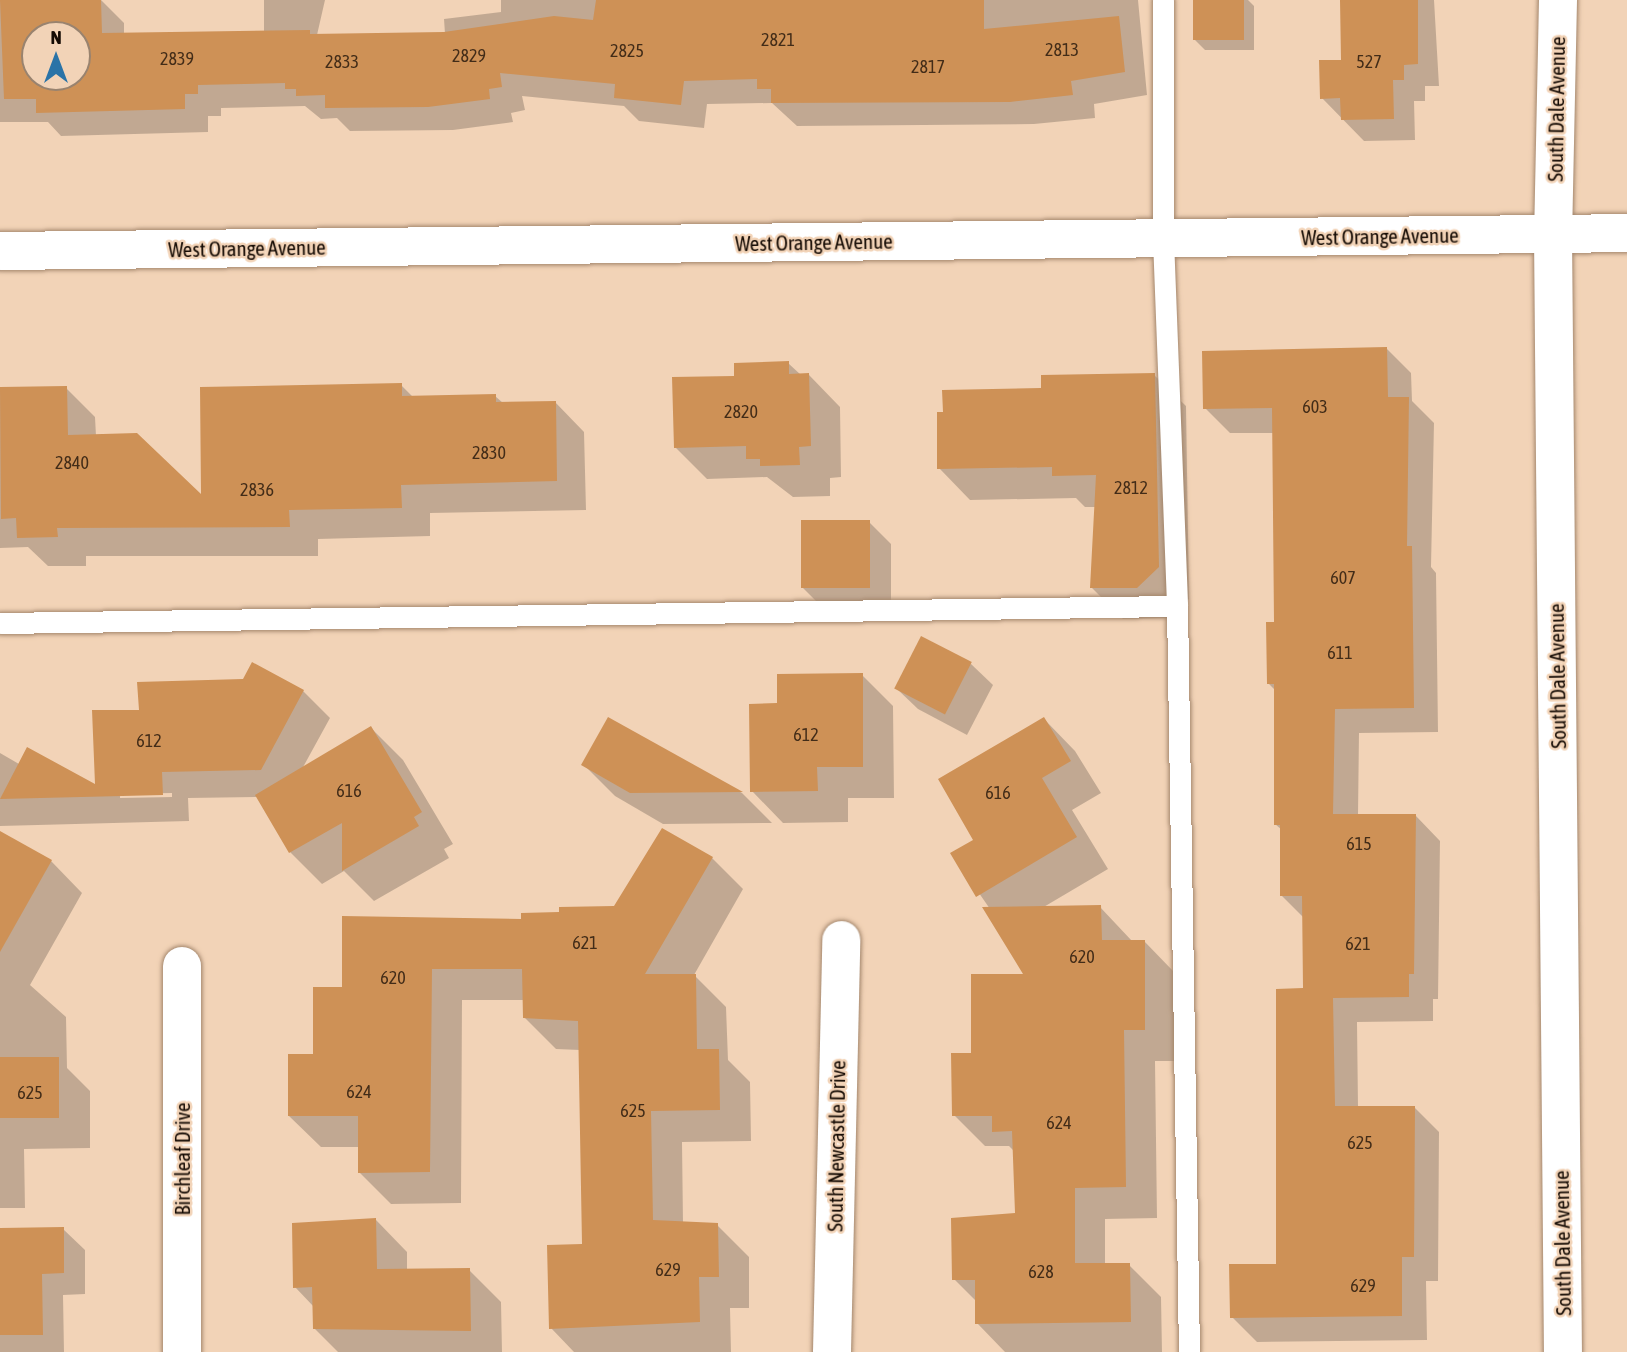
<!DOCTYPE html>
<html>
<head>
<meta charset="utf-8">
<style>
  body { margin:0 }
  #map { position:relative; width:1627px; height:1352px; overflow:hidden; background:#f2d3b7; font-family:"Asap Condensed",sans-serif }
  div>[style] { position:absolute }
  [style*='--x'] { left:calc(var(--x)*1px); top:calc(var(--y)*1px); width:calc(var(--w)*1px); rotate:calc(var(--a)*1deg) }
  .shadow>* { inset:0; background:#0003 }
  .building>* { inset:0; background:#ce9156; transform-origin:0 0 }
  .roads { filter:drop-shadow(0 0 2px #a4876d) drop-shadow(0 0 2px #a4876d) }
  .lane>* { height:21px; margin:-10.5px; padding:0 10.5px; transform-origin:10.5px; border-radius:10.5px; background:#fff }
  .street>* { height:38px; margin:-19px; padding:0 19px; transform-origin:19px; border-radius:19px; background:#fff }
  .secondary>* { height:38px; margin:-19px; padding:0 19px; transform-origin:19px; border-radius:19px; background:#fff }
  span { translate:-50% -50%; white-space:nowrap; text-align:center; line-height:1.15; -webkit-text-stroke:5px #f2d3b7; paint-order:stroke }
  .number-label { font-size:18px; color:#422c18 }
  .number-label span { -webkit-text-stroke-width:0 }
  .street-label { font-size:21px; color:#140a03 }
  .north { position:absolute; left:21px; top:21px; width:70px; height:70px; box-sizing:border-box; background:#f2d3b7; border:2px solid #99836f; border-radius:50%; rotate:0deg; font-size:19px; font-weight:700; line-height:28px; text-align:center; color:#140a03 }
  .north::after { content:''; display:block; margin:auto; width:24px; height:32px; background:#2a73a7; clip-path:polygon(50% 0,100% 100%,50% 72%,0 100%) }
</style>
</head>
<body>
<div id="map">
  <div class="shadow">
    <i style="clip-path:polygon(evenodd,0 0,101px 0,124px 23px,124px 35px,264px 33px,264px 0,325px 0,317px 35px,445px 34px,444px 19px,501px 12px,501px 0,1138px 0,1147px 95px,1094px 104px,1095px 118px,1034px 124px,797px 126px,772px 103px,707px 104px,704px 128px,639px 121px,624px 106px,522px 96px,525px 110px,511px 113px,513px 122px,453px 130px,350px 131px,337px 118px,321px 119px,305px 106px,221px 108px,221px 116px,208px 116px,208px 132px,61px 136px,48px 122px,0 122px,0 0,35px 35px,77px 35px,77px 77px,35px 77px,35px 35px)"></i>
    <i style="clip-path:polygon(1194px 0,1248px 0,1254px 6px,1254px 50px,1205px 50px,1194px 39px)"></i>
    <i style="clip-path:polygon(1342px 0,1434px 0,1439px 86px,1425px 86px,1425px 101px,1414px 101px,1415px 140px,1364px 141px,1322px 98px,1343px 61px)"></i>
    <i style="clip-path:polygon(1387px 349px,1411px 373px,1412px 401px,1434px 423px,1431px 567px,1436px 573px,1438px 732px,1359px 733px,1358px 816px,1416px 816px,1440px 841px,1438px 999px,1433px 999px,1433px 1021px,1357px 1022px,1358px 1107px,1414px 1107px,1439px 1132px,1438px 1281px,1426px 1281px,1427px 1340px,1257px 1342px,1232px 1317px,1277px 1266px,1305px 990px,1304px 918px,1282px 896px,1282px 830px,1275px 824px,1275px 690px,1268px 683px,1275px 624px,1274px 433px,1230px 433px,1205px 408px)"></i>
    <i style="clip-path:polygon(788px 363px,801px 375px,809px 375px,840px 407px,841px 477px,830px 478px,830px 496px,793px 497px,767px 477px,707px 479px,675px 447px,736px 378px)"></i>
    <i style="clip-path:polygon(1154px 375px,1186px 406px,1189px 599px,1169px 618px,1123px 619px,1092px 588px,1096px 507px,1085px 507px,1076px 498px,970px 500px,939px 468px,1043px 390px)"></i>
    <i style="clip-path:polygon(401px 385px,413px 397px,495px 396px,503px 403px,555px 402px,584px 432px,586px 510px,430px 513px,430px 536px,318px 539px,318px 556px,86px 556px,86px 566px,48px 566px,28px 547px,0 548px,0 390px,66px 388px,95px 417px,96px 436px,202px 498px)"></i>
    <i style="clip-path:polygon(869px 522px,891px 544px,891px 609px,825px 610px,803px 588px)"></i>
    <i style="clip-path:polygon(971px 664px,993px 685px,967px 735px,918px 709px,896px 688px)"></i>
    <i style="clip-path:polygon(862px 675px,893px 706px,894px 798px,848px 798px,848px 822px,783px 823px,752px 791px,779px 705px)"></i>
    <i style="clip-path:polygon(evenodd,303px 691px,330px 718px,302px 769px,371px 728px,403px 760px,453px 844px,444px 849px,449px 858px,374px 901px,344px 871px,322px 884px,290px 852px,257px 797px,188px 798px,189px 821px,0 826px,0 753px,19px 764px,96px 787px,140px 711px,303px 691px,172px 793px,172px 797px,120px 798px,120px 794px,172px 793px)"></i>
    <i style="clip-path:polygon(609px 719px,742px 793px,772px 823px,663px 824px,615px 796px,584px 765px)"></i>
    <i style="clip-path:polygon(1044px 719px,1075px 751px,1101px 793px,1072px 810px,1108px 869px,1042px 908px,1100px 907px,1132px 941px,1144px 941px,1175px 973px,1176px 1061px,1155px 1061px,1157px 1218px,1105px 1219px,1105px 1265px,1129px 1265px,1161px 1297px,1162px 1352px,1005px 1352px,977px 1323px,977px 1302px,954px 1279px,1016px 1215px,1015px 1152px,1009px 1146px,985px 1146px,954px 1115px,973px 1055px,1026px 976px,990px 909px,952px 854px,976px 841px)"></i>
    <i style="clip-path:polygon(0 834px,51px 861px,82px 893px,30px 985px,66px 1017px,67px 1068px,90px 1091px,90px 1148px,24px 1149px,25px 1208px,0 1208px)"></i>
    <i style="clip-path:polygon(712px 858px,743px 889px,694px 975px,726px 1007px,728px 1060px,750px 1082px,751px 1141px,682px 1142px,683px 1223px,717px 1225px,749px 1257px,749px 1308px,730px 1308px,731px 1352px,574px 1352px,551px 1328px,584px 1246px,580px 1050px,556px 1049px,525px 1018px,525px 1000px,462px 1000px,461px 1203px,391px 1204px,359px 1172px,359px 1147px,321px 1147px,289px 1116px,343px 989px,523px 921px,615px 908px)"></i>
    <i style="clip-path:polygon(376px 1220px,407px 1252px,407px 1271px,469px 1270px,501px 1302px,502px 1352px,338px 1352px,314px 1328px,314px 1307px,295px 1287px)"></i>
    <i style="clip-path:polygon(63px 1229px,85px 1250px,85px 1294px,63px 1295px,64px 1352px,0 1352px,0 1230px)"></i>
  </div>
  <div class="building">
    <i style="clip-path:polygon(evenodd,0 0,101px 0,102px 33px,310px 30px,310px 34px,444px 32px,554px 16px,593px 20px,596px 0,984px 0,984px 29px,1119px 16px,1125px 72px,1071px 81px,1073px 95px,1010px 102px,771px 103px,771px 89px,757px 89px,757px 79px,684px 81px,681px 105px,614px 98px,615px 84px,500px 73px,502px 87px,489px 89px,490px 99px,428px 107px,325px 108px,325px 95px,296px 96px,296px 89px,285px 89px,285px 83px,198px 85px,198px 94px,185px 94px,185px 109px,36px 113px,36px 99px,4px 99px,0 0,35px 35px,77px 35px,77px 77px,35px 77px,35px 35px)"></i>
    <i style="left:1193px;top:0;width:51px;height:40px"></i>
    <i style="clip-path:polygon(1340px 0,1418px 0,1418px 64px,1404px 65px,1404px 80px,1393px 80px,1394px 119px,1341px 120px,1340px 98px,1320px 99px,1319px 60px,1341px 60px)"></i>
    <i style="clip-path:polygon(1387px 347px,1388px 397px,1409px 397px,1407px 546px,1412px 546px,1414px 708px,1335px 709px,1333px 814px,1416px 814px,1414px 974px,1409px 974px,1409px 997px,1333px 998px,1335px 1106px,1415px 1106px,1414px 1257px,1402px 1257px,1402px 1316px,1230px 1318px,1229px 1264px,1276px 1264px,1276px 989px,1303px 988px,1302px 896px,1280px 896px,1280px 825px,1274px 825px,1274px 684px,1267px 684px,1266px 622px,1274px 622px,1272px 408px,1203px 409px,1202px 351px)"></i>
    <i style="clip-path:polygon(789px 361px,789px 374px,809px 373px,811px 446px,799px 447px,800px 465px,760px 466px,760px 459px,746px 459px,746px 446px,674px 448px,672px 377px,734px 376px,734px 363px)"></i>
    <i style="clip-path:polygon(1155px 373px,1159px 567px,1137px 588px,1090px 588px,1096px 475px,1052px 476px,1052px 467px,937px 469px,937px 412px,943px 412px,942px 390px,1041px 388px,1041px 375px)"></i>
    <i style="clip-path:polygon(402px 383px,402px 396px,496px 394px,496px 402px,556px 401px,557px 481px,401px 485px,402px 508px,289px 510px,290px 527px,57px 528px,58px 537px,17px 538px,16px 518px,1px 519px,0 387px,67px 386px,68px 435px,137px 433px,201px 494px,200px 387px)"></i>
    <i style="left:870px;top:520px;width:68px;height:69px;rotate:90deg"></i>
    <i style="left:921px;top:636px;width:57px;height:59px;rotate:27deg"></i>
    <i style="clip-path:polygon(252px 662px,304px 690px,261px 770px,162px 772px,163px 795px,0 799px,27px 747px,95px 784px,92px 710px,139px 710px,137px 682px,243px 679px)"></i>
    <i style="clip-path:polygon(863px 673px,863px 767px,817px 767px,818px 791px,750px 792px,749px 704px,777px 703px,777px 674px)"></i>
    <i style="clip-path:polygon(608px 717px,743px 792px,630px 793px,581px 765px)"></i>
    <i style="clip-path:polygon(1044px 717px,1071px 761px,1042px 778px,1077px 837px,976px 897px,950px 853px,973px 840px,938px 779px)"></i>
    <i style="clip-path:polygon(371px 726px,422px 812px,414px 817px,419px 826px,342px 871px,342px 823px,289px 853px,255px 795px)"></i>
    <i style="clip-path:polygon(662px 828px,713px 857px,645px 974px,696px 974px,697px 1049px,719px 1049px,720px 1110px,651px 1111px,653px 1220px,718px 1223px,719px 1277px,699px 1277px,700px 1322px,549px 1329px,547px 1245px,582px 1244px,578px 1021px,523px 1018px,522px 969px,432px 969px,430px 1172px,358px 1173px,358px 1116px,288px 1116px,288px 1054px,313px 1054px,313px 987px,342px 987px,342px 916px,521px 919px,521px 913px,559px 912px,559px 907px,614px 906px)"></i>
    <i style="clip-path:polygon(0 831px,52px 860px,0 952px)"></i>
    <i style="clip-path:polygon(1101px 905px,1102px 940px,1145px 940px,1145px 1030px,1124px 1030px,1126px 1187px,1075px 1188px,1075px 1263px,1130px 1263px,1131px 1322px,975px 1324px,975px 1280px,952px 1280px,951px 1218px,1015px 1213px,1012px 1131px,992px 1132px,992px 1116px,952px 1116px,951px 1053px,971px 1053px,971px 974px,1023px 974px,982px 907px)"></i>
    <i style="left:0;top:1057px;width:59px;height:61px"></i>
    <i style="clip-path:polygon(376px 1218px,377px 1269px,470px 1268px,471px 1331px,313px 1329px,312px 1287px,293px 1288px,292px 1223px)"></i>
    <i style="clip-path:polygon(64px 1227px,64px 1273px,42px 1274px,43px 1335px,0 1335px,0 1228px)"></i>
  </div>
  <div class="roads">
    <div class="lane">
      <i style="--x:1163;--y:0;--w:239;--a:90"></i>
      <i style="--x:1163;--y:239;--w:367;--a:87.8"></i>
      <i style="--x:1177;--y:606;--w:746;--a:89.08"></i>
      <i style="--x:0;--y:623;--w:1177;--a:-0.83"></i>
    </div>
    <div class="street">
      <i style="--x:182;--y:966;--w:386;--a:90"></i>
      <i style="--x:832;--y:1352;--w:412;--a:-88.7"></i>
    </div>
    <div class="secondary">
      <i style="--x:1558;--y:0;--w:234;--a:91.2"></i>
      <i style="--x:1553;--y:234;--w:1118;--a:89.49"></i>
      <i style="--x:0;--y:251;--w:1627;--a:-0.63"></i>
    </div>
  </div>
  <div class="number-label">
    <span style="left:778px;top:40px">2821</span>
    <span style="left:1062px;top:50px">2813</span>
    <span style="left:627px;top:51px">2825</span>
    <span style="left:469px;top:56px">2829</span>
    <span style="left:177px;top:59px">2839</span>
    <span style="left:342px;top:62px">2833</span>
    <span style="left:1369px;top:62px">527</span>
    <span style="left:928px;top:67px">2817</span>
    <span style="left:1315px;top:407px">603</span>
    <span style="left:741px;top:412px">2820</span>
    <span style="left:489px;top:453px">2830</span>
    <span style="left:72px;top:463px">2840</span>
    <span style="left:1131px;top:488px">2812</span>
    <span style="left:257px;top:490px">2836</span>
    <span style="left:1343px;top:578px">607</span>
    <span style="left:1340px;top:653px">611</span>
    <span style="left:806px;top:735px">612</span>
    <span style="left:149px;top:741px">612</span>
    <span style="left:349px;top:791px">616</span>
    <span style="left:998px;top:793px">616</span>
    <span style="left:1359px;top:844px">615</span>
    <span style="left:585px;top:943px">621</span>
    <span style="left:1358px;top:944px">621</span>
    <span style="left:1082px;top:957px">620</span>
    <span style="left:393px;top:978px">620</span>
    <span style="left:359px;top:1092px">624</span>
    <span style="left:30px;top:1093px">625</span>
    <span style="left:633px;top:1111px">625</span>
    <span style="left:1059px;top:1123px">624</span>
    <span style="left:1360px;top:1143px">625</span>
    <span style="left:668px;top:1270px">629</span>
    <span style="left:1041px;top:1272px">628</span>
    <span style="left:1363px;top:1286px">629</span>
  </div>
  <div class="street-label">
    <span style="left:1556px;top:109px;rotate:-89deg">South Dale Avenue</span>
    <span style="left:1380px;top:236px;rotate:-1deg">West Orange Avenue</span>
    <span style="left:814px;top:242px;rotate:-1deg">West Orange Avenue</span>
    <span style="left:247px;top:248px;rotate:-1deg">West Orange Avenue</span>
    <span style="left:1557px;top:676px;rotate:-91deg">South Dale Avenue</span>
    <span style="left:836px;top:1146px;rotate:-89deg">South Newcastle Drive</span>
    <span style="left:182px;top:1159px;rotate:-90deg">Birchleaf Drive</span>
    <span style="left:1562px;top:1243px;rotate:-91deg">South Dale Avenue</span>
  </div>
  <div class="north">N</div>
</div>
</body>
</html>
